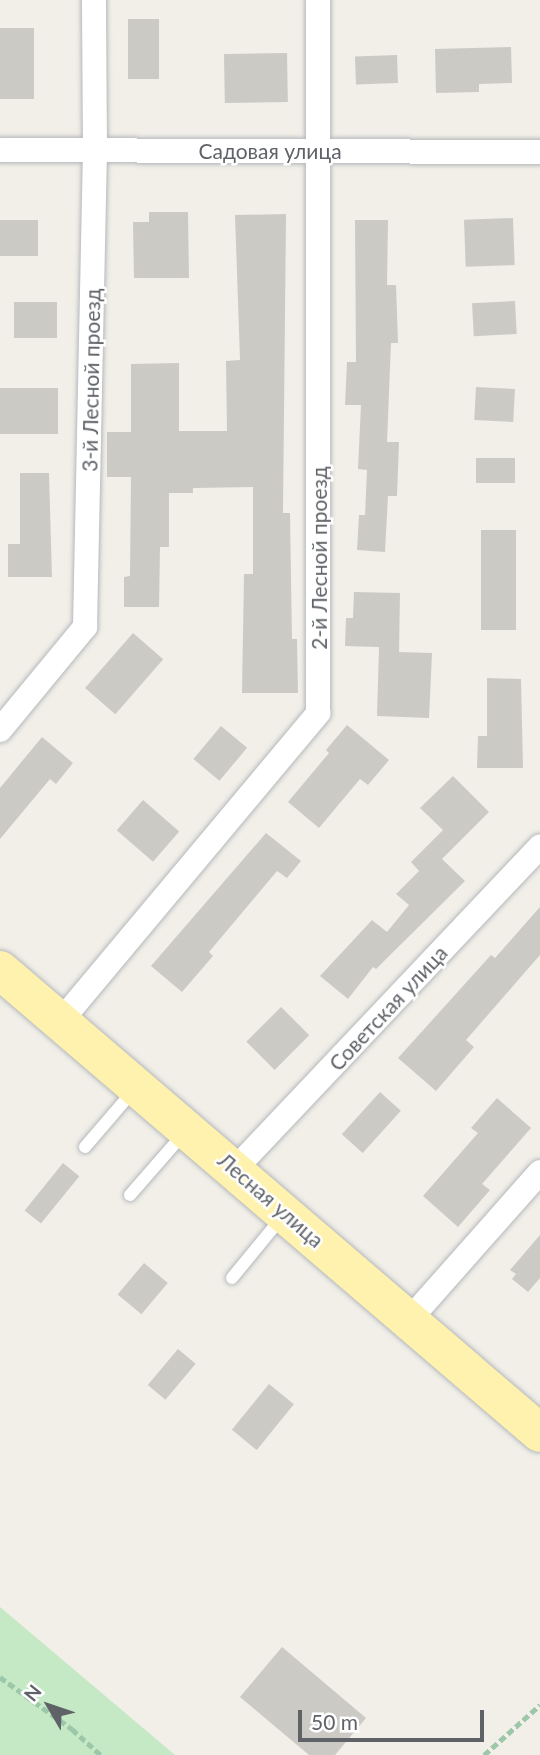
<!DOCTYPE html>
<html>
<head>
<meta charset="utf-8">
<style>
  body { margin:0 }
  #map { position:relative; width:540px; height:1755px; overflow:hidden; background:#f1efe8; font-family:Lato,sans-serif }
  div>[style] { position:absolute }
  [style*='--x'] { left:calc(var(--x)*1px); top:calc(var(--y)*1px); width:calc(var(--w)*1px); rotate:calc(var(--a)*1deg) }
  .green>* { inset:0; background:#c5e8c5 }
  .building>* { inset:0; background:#cccac5; transform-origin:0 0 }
  .path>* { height:4.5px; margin-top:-2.25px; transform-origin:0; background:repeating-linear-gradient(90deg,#9cc7a9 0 7px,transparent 0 10.5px) }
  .roads { filter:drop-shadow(0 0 2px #b5b8bc) drop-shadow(0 0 2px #b5b8bc) }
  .lane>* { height:12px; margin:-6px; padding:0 6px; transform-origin:6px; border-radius:6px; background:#fff }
  .street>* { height:24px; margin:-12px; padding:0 12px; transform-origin:12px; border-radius:12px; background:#fff }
  .primary>* { height:38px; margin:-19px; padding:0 19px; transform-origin:19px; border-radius:19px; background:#fff2af }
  span { translate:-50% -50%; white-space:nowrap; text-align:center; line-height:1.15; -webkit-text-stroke:5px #fff; paint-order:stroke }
  .street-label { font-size:21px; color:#5f6368 }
  .north { position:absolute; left:14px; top:1671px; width:70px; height:70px; -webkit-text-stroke:5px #fff; paint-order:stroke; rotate:309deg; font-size:19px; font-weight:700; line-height:28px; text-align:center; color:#5f6368 }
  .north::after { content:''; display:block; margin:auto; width:24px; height:32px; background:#5f6368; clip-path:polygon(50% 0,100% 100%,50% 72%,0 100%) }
  .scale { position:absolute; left:298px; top:1710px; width:186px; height:32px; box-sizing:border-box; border:4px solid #5f6368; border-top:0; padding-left:9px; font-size:21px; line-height:24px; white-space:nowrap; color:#5f6368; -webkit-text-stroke:5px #fff; paint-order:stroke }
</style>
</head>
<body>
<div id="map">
  <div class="green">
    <i style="clip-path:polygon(0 1607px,175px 1755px,0 1755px)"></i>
  </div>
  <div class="building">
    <i style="left:128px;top:19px;width:31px;height:60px"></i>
    <i style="left:0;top:28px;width:34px;height:71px"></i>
    <i style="clip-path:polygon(511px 47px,512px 83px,479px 84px,479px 92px,436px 93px,435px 49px)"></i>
    <i style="left:287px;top:53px;width:49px;height:63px;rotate:89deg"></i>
    <i style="left:397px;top:55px;width:28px;height:42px;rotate:88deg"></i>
    <i style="clip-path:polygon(149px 212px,188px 212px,189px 278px,134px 278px,133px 222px,149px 222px)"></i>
    <i style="clip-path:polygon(286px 214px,283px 513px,290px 513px,292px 639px,297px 639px,298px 693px,242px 693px,244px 574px,253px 574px,253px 487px,193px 488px,193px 493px,169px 493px,169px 547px,160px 547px,159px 607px,124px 607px,124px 577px,130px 576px,131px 477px,107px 477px,107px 432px,131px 432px,131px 364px,179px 363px,179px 431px,227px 431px,226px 361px,240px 360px,235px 215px)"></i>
    <i style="left:513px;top:218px;width:47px;height:49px;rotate:88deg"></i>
    <i style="left:0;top:220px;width:38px;height:36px"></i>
    <i style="clip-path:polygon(355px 220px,388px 220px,387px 285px,396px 285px,398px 343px,391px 343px,387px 442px,399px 442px,397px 496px,388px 496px,385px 552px,357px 550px,359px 515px,365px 515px,367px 470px,358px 469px,361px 405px,345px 405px,347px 362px,356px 362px)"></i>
    <i style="left:515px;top:301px;width:33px;height:43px;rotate:87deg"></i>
    <i style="left:57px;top:302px;width:36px;height:43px;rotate:90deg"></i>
    <i style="left:476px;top:387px;width:39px;height:33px;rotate:3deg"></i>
    <i style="left:0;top:388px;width:58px;height:46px"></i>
    <i style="left:476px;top:458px;width:39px;height:25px"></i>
    <i style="clip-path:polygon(20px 473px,49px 473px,52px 577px,8px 577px,8px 544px,20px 544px)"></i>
    <i style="left:481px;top:530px;width:35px;height:100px"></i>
    <i style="clip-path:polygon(354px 592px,400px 593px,399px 652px,432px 653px,429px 718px,377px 716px,379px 647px,345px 646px,346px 618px,353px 618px)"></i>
    <i style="left:133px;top:633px;width:40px;height:73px;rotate:41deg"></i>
    <i style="clip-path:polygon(487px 678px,521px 679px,523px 768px,477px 768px,478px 736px,487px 736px)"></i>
    <i style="clip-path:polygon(347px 725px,389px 760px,368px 785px,360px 779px,319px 828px,288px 802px,329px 753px,326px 750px)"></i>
    <i style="left:221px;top:726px;width:34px;height:43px;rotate:40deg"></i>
    <i style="clip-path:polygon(42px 737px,73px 763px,56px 784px,50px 779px,0 839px,0 788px)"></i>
    <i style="clip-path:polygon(453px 776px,489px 812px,442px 859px,465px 881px,376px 969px,373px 967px,348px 999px,320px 976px,372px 920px,387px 932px,409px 905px,396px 894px,419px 871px,411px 862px,443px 830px,420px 808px)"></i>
    <i style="left:143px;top:800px;width:48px;height:40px;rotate:41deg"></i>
    <i style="clip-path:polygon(266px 833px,301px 861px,287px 878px,277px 871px,209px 952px,213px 956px,182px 992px,151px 966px)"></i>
    <i style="clip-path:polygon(540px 907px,540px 955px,466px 1040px,474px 1047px,436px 1091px,398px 1058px,491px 955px,495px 958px)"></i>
    <i style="left:281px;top:1007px;width:40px;height:49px;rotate:45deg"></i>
    <i style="left:380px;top:1092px;width:28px;height:57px;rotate:42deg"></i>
    <i style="clip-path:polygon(497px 1098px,531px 1128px,482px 1184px,490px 1190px,458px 1227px,423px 1196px,478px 1133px,471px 1128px)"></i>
    <i style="left:63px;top:1163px;width:21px;height:61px;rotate:39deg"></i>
    <i style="clip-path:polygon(540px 1235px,540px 1278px,528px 1292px,512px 1279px,516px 1274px,510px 1270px)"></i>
    <i style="left:144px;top:1263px;width:31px;height:41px;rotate:40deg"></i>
    <i style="left:178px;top:1349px;width:23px;height:47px;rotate:40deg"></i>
    <i style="left:269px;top:1384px;width:32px;height:59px;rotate:39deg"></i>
    <i style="clip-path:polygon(282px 1647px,366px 1718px,335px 1755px,309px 1755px,240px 1697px)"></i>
  </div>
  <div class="path">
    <i style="--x:0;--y:1677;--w:89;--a:35.8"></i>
    <i style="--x:72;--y:1729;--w:39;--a:42"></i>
    <i style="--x:484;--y:1755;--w:75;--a:-41.8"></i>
  </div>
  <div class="roads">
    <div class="lane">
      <i style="--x:85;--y:1147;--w:74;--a:-49.4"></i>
      <i style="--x:130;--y:1195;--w:84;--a:-48.9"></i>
      <i style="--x:232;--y:1278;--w:80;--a:-50.6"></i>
    </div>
    <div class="street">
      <i style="--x:0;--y:150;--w:540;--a:0.21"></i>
      <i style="--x:0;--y:730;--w:134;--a:-50.5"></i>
      <i style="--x:85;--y:627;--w:477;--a:-88.8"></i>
      <i style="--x:95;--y:150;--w:150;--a:-90.4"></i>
      <i style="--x:60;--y:1022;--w:403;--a:-50.1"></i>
      <i style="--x:318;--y:713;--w:713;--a:-90"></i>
      <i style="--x:235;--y:1169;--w:444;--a:-46.6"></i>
      <i style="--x:410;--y:1319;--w:196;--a:-48.5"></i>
    </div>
    <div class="primary">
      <i style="--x:0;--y:970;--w:711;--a:40.61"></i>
    </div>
  </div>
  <div class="street-label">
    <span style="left:270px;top:151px">Садовая улица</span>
    <span style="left:91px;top:380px;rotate:-89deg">3-й Лесной проезд</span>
    <span style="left:319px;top:558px;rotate:-90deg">2-й Лесной проезд</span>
    <span style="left:388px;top:1008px;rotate:-47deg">Советская улица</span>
    <span style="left:271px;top:1200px;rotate:41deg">Лесная улица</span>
  </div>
  <div class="north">N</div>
  <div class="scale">50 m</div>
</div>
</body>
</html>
